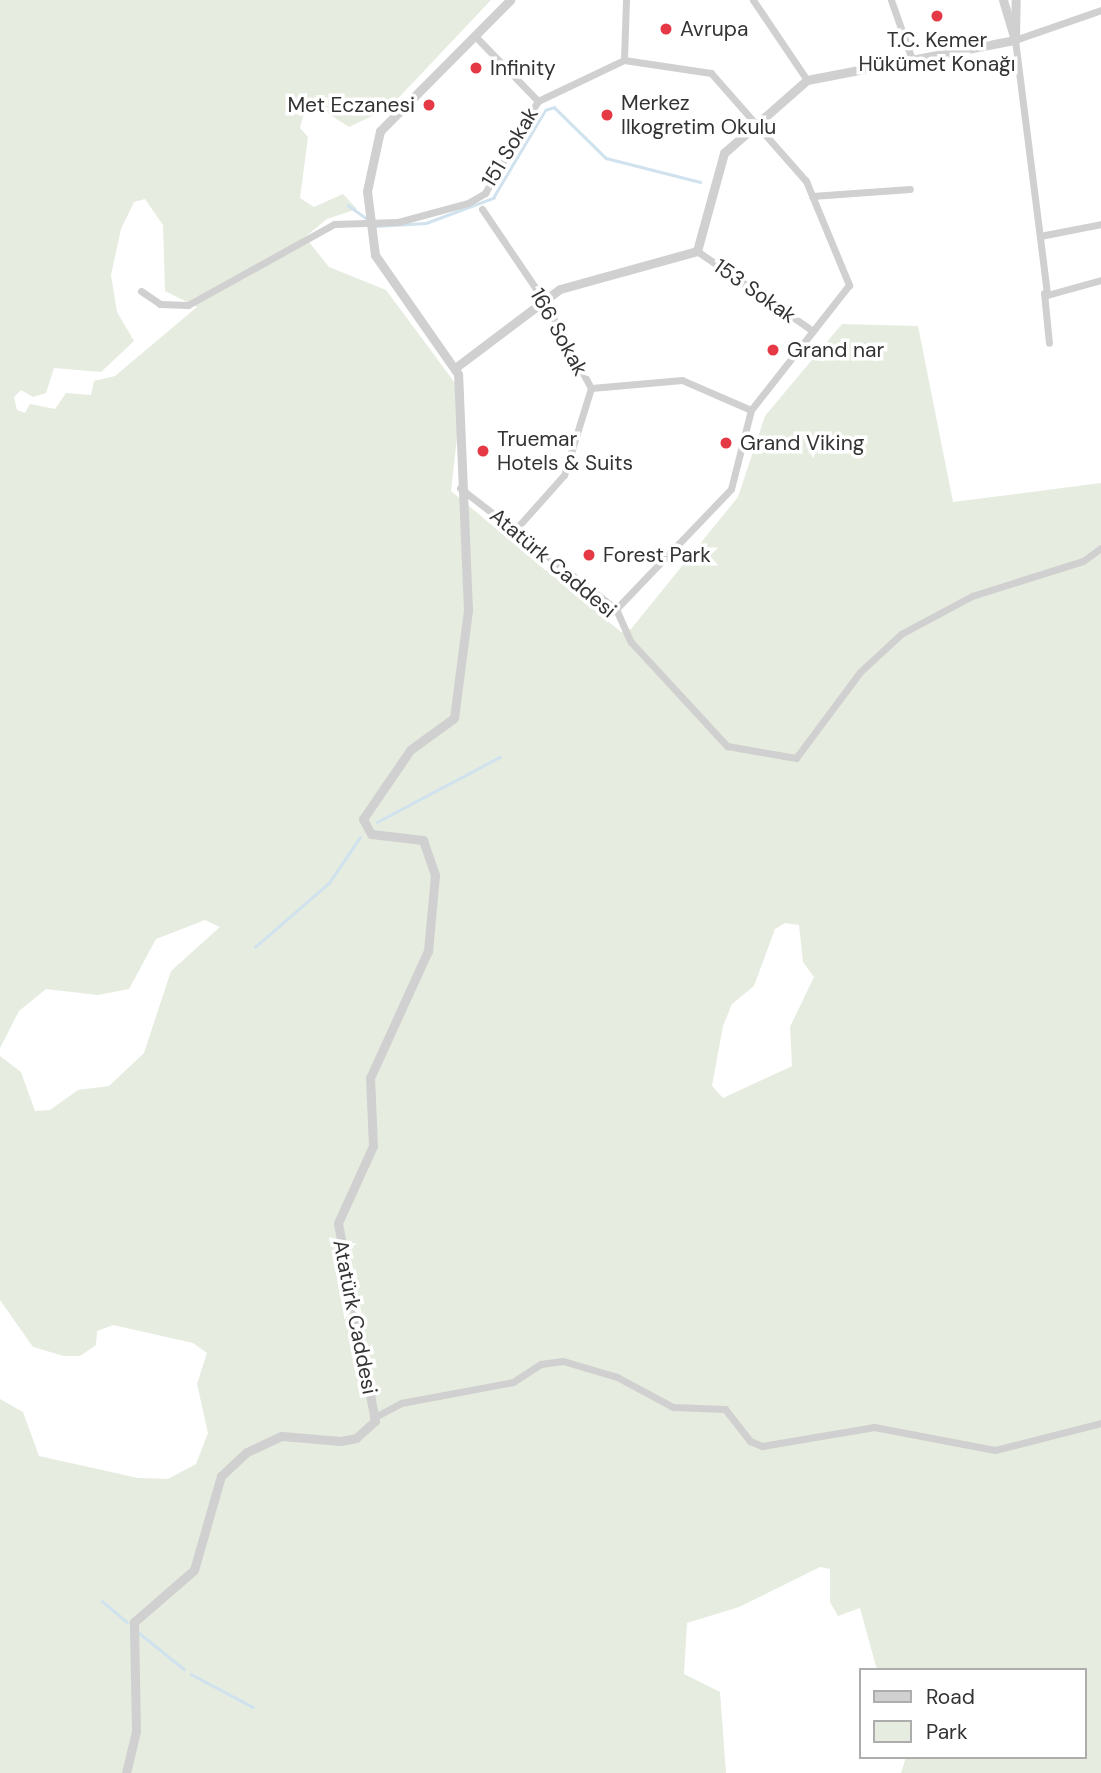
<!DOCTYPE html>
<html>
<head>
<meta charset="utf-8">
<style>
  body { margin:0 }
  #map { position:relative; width:1101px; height:1773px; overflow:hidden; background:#fff; font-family:"DM Sans",sans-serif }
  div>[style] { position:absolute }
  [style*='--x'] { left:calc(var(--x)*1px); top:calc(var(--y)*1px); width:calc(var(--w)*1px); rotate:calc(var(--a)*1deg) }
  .green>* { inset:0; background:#e6ecdf }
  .stream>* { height:2.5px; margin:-1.25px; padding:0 1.25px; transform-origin:1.25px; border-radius:1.25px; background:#cfe2ee }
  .minor>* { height:7px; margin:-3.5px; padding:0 3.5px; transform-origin:3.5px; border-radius:3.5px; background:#d0d0d0 }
  .tertiary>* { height:9px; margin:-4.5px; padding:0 4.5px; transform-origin:4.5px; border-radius:4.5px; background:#d0d0d0 }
  .dots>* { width:19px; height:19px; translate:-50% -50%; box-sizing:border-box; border:4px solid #fff; border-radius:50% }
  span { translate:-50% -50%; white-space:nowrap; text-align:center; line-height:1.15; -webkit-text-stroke:7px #fff; paint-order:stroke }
  .poi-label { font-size:21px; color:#333 }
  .left { translate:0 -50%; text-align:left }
  .right { translate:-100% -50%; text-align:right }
  .street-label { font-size:21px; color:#333 }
  .legend { position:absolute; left:859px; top:1668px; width:228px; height:91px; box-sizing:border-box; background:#fff; border:2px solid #adadad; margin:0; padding:9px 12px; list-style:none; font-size:21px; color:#333 }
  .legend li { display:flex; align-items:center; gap:14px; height:35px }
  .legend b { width:35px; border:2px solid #adadad }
</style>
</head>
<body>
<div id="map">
  <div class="green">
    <i style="clip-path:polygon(evenodd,0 0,491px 0,389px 108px,349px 127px,318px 107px,304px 113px,300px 128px,308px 137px,300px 198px,314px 207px,343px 194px,357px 209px,327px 219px,305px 237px,329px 267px,386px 290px,455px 383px,459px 420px,451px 491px,621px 632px,631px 629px,738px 497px,765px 416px,842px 324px,918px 326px,953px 502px,1101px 483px,1101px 1773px,901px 1773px,906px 1757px,1085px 1757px,1085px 1670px,877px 1670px,860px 1608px,838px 1616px,830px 1602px,830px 1569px,820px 1567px,739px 1607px,687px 1623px,684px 1674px,720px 1692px,726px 1773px,0 1773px,0 1399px,23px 1412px,39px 1456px,138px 1478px,168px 1479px,196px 1464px,208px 1433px,197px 1384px,207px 1353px,193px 1343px,113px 1325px,97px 1331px,96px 1345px,80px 1356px,64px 1356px,33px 1347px,0 1300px,0 1056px,21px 1072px,35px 1111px,50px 1110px,78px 1090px,109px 1086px,144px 1053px,171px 971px,220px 927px,205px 920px,156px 939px,129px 989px,98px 995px,46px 989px,19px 1011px,0 1048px,0 0,145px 199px,163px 225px,165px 291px,197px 307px,115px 376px,94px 381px,91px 395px,66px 393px,55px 409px,30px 404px,25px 413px,17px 410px,14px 397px,21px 390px,33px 397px,46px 393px,54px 368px,101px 372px,134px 341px,117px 312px,111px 275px,121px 229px,134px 202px,145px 199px,0 0,785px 923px,799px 925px,803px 962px,814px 977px,790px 1027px,792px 1066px,723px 1098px,712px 1086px,723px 1026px,732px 1004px,754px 986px,775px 929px,785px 923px)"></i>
  </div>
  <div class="stream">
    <i style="--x:348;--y:205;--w:24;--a:36"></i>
    <i style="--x:375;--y:226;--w:51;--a:-3.4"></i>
    <i style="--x:426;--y:223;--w:72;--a:-20.5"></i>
    <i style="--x:493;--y:198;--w:102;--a:-59.4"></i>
    <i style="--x:545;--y:110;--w:9;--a:-18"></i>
    <i style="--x:554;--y:107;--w:73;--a:44.4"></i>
    <i style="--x:606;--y:158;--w:97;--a:14.3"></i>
    <i style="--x:377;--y:822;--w:139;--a:-27.9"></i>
    <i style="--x:255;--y:947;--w:98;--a:-40.9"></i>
    <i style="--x:329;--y:883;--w:55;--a:-56"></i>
    <i style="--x:102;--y:1601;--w:33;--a:40"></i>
    <i style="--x:138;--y:1632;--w:59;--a:38.8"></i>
    <i style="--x:191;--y:1674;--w:70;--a:28"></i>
  </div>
  <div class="minor">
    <i style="--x:753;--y:0;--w:97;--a:56"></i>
    <i style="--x:891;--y:0;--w:66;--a:70.5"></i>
    <i style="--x:1101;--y:10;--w:91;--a:160.8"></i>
    <i style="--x:1015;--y:40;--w:257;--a:82.8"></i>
    <i style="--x:1047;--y:295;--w:56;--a:-15.5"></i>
    <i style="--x:475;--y:36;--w:91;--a:45.9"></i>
    <i style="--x:624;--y:60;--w:60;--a:-88.1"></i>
    <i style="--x:812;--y:196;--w:98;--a:-4.1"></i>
    <i style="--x:482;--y:209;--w:109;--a:55.9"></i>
    <i style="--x:543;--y:299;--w:101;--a:61.7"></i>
    <i style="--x:591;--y:388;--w:91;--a:107.2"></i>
    <i style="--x:564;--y:475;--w:74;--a:131.7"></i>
    <i style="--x:1040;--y:236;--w:62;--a:-11.1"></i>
    <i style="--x:697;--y:251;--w:141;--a:34.6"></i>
    <i style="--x:141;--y:291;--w:23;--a:34"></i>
    <i style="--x:160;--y:304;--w:28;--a:2"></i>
    <i style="--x:188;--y:305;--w:167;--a:-29"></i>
    <i style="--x:334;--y:224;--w:64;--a:-1.8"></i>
    <i style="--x:398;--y:222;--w:73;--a:-15.2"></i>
    <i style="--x:468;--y:203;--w:20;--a:-30"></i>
    <i style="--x:485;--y:193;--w:106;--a:-60.1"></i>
    <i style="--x:538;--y:101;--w:95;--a:-25.5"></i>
    <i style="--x:624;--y:60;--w:88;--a:8.5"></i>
    <i style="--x:711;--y:73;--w:144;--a:48.7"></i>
    <i style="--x:806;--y:181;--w:113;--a:67.5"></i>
    <i style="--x:849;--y:285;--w:159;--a:128.1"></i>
    <i style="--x:751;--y:410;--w:75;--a:-156.5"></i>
    <i style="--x:682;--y:380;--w:91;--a:175"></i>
    <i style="--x:1044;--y:293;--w:50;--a:84.3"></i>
    <i style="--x:460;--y:488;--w:197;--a:37.8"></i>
    <i style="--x:616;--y:609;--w:36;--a:66"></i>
    <i style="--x:631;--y:642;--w:142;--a:47.3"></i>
    <i style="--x:727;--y:746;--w:70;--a:9.9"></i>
    <i style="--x:796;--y:758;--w:107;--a:-53.3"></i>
    <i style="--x:860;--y:672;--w:56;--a:-42.8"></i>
    <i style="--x:901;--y:634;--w:81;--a:-28.2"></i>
    <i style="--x:972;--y:596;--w:116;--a:-17.5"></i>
    <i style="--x:1083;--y:561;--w:22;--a:-36"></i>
    <i style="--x:616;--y:609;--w:166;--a:-46.2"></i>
    <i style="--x:731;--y:489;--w:81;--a:-75.8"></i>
    <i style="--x:375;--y:1417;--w:30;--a:-28"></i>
    <i style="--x:401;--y:1403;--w:114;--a:-10.6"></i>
    <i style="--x:513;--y:1382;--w:33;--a:-33"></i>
    <i style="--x:541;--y:1364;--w:22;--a:-8"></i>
    <i style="--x:563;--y:1361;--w:56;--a:16.5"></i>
    <i style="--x:617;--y:1377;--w:64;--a:28.2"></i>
    <i style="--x:673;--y:1407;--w:52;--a:2.2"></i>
    <i style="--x:725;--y:1409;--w:41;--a:52"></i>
    <i style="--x:750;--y:1441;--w:13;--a:23"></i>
    <i style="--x:762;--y:1446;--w:114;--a:-9.6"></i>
    <i style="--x:874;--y:1427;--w:123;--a:10.8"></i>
    <i style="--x:995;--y:1450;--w:109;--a:-14.3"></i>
  </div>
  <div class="tertiary">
    <i style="--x:1003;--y:0;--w:42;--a:73.3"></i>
    <i style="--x:1015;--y:39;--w:39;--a:-89"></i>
    <i style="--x:455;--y:368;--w:131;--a:-37"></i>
    <i style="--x:560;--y:289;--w:142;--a:-15.5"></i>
    <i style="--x:697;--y:251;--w:102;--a:-74.6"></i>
    <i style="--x:724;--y:153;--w:111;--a:-41.3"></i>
    <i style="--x:807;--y:80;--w:212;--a:-10.9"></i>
    <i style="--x:126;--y:1773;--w:43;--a:-76.6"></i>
    <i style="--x:136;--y:1731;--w:109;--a:-91.1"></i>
    <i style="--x:134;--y:1622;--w:79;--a:-40.9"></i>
    <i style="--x:194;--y:1570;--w:98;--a:-74"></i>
    <i style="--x:221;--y:1476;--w:35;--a:-43"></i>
    <i style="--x:247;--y:1452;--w:38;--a:-25"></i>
    <i style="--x:282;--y:1436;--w:59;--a:4.8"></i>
    <i style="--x:341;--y:1441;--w:15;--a:-11"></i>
    <i style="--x:356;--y:1438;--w:25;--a:-42"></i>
    <i style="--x:375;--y:1421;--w:201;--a:-100.6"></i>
    <i style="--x:338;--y:1223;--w:85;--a:-65.6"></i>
    <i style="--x:373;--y:1146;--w:68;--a:-92.5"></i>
    <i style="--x:370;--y:1078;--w:140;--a:-65.5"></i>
    <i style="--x:428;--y:951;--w:76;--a:-84.7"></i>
    <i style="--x:435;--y:875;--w:37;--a:-109"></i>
    <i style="--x:423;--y:840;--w:52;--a:-173.4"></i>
    <i style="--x:371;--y:834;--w:17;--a:-118"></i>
    <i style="--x:363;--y:819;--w:83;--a:-55.7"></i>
    <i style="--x:410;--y:750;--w:54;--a:-36"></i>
    <i style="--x:454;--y:718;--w:109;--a:-82.6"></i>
    <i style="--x:468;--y:610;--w:236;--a:-92.4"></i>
    <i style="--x:458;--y:374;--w:145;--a:-124.9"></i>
    <i style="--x:375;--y:255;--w:64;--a:-97.1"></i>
    <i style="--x:367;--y:191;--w:61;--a:-77.8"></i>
    <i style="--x:380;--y:131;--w:185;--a:-45.2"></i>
  </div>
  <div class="dots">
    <i style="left:937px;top:16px;background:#e63946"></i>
    <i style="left:666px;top:29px;background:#e63946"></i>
    <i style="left:476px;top:68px;background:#e63946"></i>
    <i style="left:429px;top:105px;background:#e63946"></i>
    <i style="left:607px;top:115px;background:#e63946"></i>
    <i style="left:773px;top:350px;background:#e63946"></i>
    <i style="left:726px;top:443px;background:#e63946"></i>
    <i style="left:483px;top:451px;background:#e63946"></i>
    <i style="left:589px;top:555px;background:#e63946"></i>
  </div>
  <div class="poi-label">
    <span class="left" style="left:680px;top:29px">Avrupa</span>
    <span style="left:937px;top:52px">T.C. Kemer<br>Hükümet Konağı</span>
    <span class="left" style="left:490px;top:68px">Infinity</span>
    <span class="left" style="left:621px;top:115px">Merkez<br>Ilkogretim Okulu</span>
    <span class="right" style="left:415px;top:105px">Met Eczanesi</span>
    <span class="left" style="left:787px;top:350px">Grand nar</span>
    <span class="left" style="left:497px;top:451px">Truemar<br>Hotels &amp; Suits</span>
    <span class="left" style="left:740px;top:443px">Grand Viking</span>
    <span class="left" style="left:603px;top:555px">Forest Park</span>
  </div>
  <div class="street-label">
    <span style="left:510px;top:147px;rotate:-59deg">151 Sokak</span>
    <span style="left:755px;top:291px;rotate:35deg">153 Sokak</span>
    <span style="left:559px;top:332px;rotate:61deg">166 Sokak</span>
    <span style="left:553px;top:563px;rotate:40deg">Atatürk Caddesi</span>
    <span style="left:355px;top:1317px;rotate:79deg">Atatürk Caddesi</span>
  </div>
  <ul class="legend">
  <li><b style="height:9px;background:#d0d0d0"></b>Road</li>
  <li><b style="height:19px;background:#e6ecdf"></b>Park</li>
  </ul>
</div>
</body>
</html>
